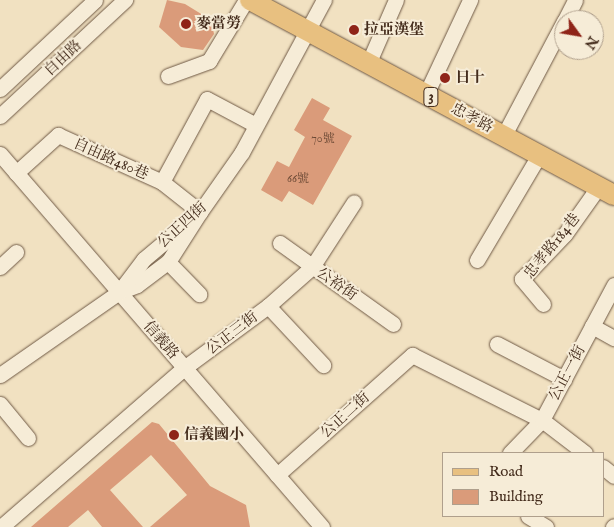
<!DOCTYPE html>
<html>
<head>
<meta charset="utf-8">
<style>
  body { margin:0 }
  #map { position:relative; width:614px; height:527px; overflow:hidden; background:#f1e1c1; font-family:"IM FELL English","Noto Serif TC",serif }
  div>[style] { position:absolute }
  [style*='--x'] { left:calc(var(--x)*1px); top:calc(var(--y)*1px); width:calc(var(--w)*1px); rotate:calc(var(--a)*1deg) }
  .building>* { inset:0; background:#da9b7a }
  .roads { filter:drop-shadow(0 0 1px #6f5945) drop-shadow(0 0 1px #6f5945) }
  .minor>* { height:15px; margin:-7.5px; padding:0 7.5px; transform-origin:7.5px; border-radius:7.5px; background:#f6ecd7 }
  .major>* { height:20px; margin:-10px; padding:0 10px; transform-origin:10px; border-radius:10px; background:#e8c080 }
  .dots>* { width:14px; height:14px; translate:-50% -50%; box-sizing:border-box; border:2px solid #f6ecd7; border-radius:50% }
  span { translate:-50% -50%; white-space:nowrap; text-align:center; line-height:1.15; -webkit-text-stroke:4px #f6ecd7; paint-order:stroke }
  .number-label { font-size:12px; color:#6a4834 }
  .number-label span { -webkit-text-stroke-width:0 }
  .shield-label span { padding:1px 4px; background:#f6ecd7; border:1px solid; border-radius:4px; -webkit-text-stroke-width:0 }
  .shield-label { font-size:14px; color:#442c1c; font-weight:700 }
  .poi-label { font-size:15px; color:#442c1c; font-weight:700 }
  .left { translate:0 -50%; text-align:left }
  .street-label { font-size:15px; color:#442c1c }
  .legend { position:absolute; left:442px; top:452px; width:162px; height:65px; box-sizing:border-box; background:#f6ecd7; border:1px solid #af9f8c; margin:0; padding:6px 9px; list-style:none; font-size:15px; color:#442c1c }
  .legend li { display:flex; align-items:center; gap:10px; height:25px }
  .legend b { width:25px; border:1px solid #af9f8c }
  .north { position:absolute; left:554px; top:10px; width:50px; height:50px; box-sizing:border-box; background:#f6ecd7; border:1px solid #af9f8c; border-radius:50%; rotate:122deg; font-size:14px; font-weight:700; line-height:20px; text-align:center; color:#442c1c }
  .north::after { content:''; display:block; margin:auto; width:18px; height:22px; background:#8f2418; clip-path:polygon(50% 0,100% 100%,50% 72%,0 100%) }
</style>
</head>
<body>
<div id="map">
  <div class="building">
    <i style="clip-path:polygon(167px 0,185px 4px,211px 20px,214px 34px,203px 50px,181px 47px,159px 27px)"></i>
    <i style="clip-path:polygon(312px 98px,330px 108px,323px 120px,352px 136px,313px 205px,289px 191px,282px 202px,261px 190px,277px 161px,289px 167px,305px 137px,294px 130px)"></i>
    <i style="clip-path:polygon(152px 422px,159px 424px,210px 486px,246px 505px,250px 527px,150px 527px,187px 495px,151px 455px,110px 490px,143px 527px,102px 527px,88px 510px,68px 527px,31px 527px)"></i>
  </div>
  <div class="roads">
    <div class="minor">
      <i style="--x:565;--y:20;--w:22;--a:-63"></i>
      <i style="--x:368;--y:64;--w:70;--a:-66.4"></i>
      <i style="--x:168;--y:76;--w:44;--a:-20.1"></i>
      <i style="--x:209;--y:61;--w:71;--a:-58.8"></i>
      <i style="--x:0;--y:89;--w:130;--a:-43.1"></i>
      <i style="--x:426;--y:94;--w:104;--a:-64.9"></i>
      <i style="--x:0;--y:116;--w:171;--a:-42.9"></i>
      <i style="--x:504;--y:135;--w:129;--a:-62.2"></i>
      <i style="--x:0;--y:154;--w:493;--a:49.2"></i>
      <i style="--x:16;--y:173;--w:57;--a:-42.1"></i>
      <i style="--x:58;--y:135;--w:114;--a:24.3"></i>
      <i style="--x:280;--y:243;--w:139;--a:35.6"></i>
      <i style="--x:477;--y:260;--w:122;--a:-59.4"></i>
      <i style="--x:168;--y:262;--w:45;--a:45.9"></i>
      <i style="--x:0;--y:267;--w:22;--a:-43"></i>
      <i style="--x:119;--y:292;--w:19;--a:-21"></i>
      <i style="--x:137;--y:285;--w:39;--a:-37"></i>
      <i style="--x:168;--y:262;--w:59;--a:-57.4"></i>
      <i style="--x:200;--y:212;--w:48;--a:-141.7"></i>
      <i style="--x:162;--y:182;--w:94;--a:-61.5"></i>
      <i style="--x:207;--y:99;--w:55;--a:28"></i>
      <i style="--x:543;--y:304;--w:33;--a:-130"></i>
      <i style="--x:522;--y:279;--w:62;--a:-46.3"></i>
      <i style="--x:565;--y:234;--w:59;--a:-54.7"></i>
      <i style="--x:268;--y:306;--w:81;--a:47"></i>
      <i style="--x:592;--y:326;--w:25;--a:29"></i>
      <i style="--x:497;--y:344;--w:76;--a:27.6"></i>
      <i style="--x:0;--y:375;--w:145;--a:-34.9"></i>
      <i style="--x:119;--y:292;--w:41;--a:-52.9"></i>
      <i style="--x:144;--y:259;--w:73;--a:-40"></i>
      <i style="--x:200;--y:212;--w:73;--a:-55"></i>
      <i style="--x:242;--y:152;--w:173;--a:-61.7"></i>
      <i style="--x:0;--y:404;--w:44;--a:50.5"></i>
      <i style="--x:510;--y:453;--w:46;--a:-45.9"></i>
      <i style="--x:542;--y:420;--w:153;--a:-61.9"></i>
      <i style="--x:603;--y:467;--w:14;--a:39"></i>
      <i style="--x:277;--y:475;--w:181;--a:-41.6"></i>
      <i style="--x:412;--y:355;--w:145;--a:26.6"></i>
      <i style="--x:542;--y:420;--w:54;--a:37.5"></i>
      <i style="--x:528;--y:516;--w:21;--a:31"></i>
      <i style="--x:1;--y:527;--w:242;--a:-41"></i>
      <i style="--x:184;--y:368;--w:104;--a:-36.4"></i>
      <i style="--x:268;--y:306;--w:59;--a:-41.6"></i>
      <i style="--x:312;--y:267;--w:77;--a:-57.1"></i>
      <i style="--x:613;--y:527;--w:1;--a:-45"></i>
    </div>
    <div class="major">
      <i style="--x:250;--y:0;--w:413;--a:28.2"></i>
    </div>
  </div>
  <div class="dots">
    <i style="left:186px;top:24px;background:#8f2418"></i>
    <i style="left:354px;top:30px;background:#8f2418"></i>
    <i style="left:445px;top:78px;background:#8f2418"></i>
    <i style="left:174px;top:435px;background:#8f2418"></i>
  </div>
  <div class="number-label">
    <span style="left:323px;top:139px">70號</span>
    <span style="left:298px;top:179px">66號</span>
  </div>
  <div class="shield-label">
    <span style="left:431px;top:97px">3</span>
  </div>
  <div class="poi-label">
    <span class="left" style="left:196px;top:24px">麥當勞</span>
    <span class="left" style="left:364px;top:30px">拉亞漢堡</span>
    <span class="left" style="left:455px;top:78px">日十</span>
    <span class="left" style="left:184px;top:435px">信義國小</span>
  </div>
  <div class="street-label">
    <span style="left:63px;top:58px;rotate:-43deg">自由路</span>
    <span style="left:472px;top:118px;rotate:28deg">忠孝路</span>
    <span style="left:111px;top:159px;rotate:24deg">自由路480巷</span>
    <span style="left:182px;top:225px;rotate:-42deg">公正四街</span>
    <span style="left:552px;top:246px;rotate:-51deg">忠孝路184巷</span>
    <span style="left:337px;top:284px;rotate:35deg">公裕街</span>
    <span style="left:232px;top:333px;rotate:-37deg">公正三街</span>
    <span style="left:161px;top:340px;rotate:49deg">信義路</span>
    <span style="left:567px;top:373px;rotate:-62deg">公正一街</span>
    <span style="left:345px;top:415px;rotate:-42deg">公正二街</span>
  </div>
  <ul class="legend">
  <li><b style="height:6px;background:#e8c080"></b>Road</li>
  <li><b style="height:14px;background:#da9b7a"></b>Building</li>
  </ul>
  <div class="north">N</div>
</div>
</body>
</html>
